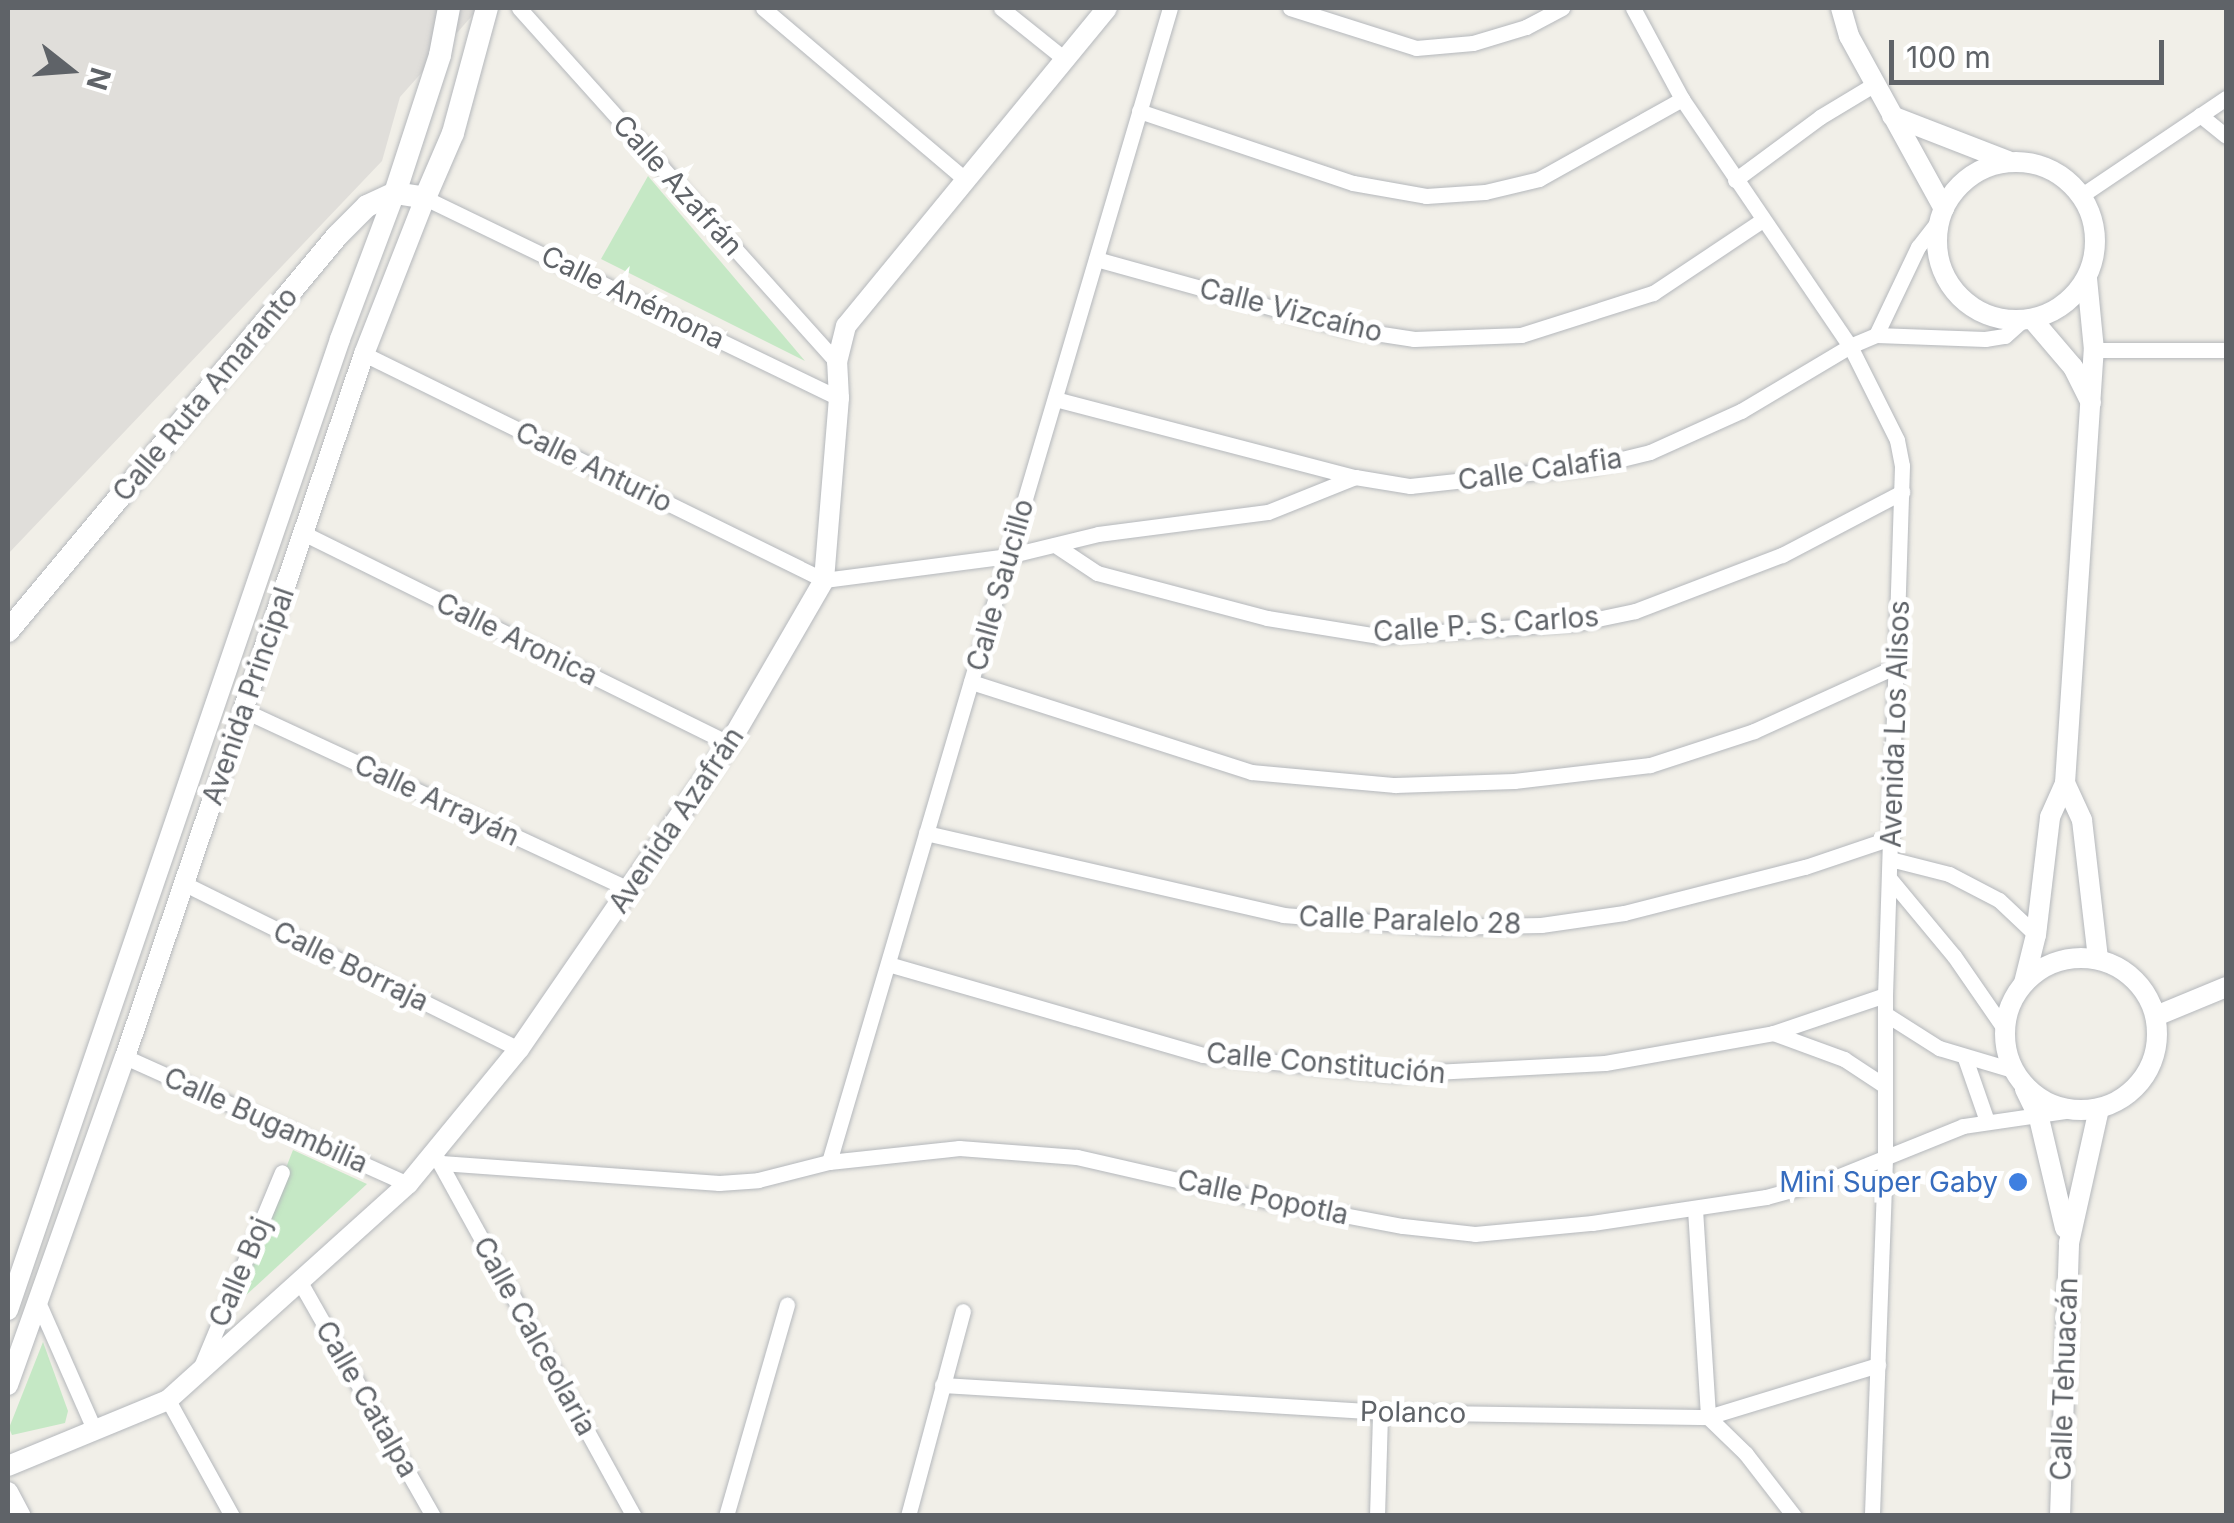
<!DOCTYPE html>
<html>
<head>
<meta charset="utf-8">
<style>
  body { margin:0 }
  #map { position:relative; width:2234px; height:1523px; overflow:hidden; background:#f1efe8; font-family:Inter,sans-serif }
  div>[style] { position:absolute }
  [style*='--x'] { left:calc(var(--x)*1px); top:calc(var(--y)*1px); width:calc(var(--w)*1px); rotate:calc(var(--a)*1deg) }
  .industrial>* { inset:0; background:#e0deda }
  .green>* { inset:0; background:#c5e8c5 }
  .roads { filter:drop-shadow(0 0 2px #b5b8bc) drop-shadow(0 0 2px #b5b8bc) }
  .minor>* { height:15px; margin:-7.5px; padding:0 7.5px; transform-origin:7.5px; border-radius:7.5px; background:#fff }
  .tertiary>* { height:20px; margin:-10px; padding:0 10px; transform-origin:10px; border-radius:10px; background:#fff }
  .tertiary>.ring { margin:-10px; padding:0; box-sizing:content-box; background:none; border:20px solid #fff; border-radius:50% }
  .secondary>* { height:22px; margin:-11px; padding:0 11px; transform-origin:11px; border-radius:11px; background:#fff }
  .dots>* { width:28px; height:28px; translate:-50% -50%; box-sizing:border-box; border:5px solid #fff; border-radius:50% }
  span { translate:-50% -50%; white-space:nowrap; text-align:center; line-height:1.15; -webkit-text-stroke:10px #fff; paint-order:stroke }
  .street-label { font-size:28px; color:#5f6368 }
  .shop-label { font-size:28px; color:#366cbe }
  .right { translate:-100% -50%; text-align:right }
  .frame { position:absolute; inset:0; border:10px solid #5f6368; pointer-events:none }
  .north { position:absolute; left:20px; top:20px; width:100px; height:100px; -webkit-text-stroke:8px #fff; paint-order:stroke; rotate:107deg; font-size:28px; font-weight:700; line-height:40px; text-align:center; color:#5f6368 }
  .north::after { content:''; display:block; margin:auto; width:35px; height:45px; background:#5f6368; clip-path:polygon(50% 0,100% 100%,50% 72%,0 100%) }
  .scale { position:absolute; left:1889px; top:40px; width:275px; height:45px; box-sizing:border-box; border:5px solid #5f6368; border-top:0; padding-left:12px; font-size:30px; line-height:35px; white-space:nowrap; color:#5f6368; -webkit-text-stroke:8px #fff; paint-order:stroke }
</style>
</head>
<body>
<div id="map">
  <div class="industrial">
    <i style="clip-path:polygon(8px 8px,479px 8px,400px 97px,382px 161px,8px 554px)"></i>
  </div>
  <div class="green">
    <i style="clip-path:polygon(648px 176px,805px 361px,601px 259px)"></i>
    <i style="clip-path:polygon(293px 1150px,367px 1184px,230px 1310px)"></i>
    <i style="clip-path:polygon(43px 1342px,68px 1411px,65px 1423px,12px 1435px,9px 1428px)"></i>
  </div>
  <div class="roads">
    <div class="minor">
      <i style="--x:519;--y:8;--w:476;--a:48.1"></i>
      <i style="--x:763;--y:8;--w:266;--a:40.3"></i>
      <i style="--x:1001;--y:8;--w:83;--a:38.7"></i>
      <i style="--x:1290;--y:8;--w:132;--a:17.6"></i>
      <i style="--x:1416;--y:48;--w:57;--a:-5"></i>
      <i style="--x:1473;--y:43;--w:55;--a:-16.8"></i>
      <i style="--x:1526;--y:27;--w:41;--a:-27.8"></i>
      <i style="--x:1633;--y:8;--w:103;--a:61.7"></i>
      <i style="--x:1682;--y:99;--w:299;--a:55.8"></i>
      <i style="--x:1850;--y:346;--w:105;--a:63.4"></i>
      <i style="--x:1897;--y:440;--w:26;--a:79"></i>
      <i style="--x:1902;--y:466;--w:529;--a:91.84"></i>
      <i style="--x:1885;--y:995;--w:164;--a:90"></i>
      <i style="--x:1885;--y:1159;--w:357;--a:92.1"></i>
      <i style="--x:1139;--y:111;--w:226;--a:18.6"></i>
      <i style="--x:1353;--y:183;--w:74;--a:10.1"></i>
      <i style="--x:1426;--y:196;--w:59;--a:-3.9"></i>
      <i style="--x:1485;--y:192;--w:56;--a:-13.5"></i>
      <i style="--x:1539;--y:179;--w:164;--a:-29.2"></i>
      <i style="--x:2200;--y:115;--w:33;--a:39"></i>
      <i style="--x:1735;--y:180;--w:106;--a:-36.5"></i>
      <i style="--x:1820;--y:117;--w:64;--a:-31"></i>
      <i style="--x:2082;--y:195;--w:174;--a:-34"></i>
      <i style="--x:425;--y:198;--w:460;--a:25.8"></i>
      <i style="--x:1096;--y:259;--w:263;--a:15.5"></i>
      <i style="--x:1349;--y:329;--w:66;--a:8.7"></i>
      <i style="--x:1414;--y:339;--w:107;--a:-2.1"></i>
      <i style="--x:1521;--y:335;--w:139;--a:-17.7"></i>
      <i style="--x:1653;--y:293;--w:130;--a:-33.7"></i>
      <i style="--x:1876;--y:335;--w:98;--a:-64.5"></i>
      <i style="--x:1918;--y:247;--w:36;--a:-52"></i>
      <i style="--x:2094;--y:350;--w:132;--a:0"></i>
      <i style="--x:364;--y:354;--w:513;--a:26.17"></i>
      <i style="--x:824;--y:580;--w:186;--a:-7.4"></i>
      <i style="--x:1008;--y:556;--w:93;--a:-13.7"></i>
      <i style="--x:1098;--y:534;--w:171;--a:-7.4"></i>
      <i style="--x:1268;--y:512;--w:94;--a:-21.9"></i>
      <i style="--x:1055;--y:399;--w:310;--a:14.6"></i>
      <i style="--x:1355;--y:477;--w:56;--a:9.3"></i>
      <i style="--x:1410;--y:486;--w:184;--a:-6.2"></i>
      <i style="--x:1593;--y:466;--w:59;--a:-13.8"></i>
      <i style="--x:1650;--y:452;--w:100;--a:-24.3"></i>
      <i style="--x:1741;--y:411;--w:127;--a:-30.8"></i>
      <i style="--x:1850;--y:346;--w:28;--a:-23"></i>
      <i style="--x:1876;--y:335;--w:109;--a:2.1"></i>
      <i style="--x:1985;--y:339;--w:20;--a:-9"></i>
      <i style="--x:2005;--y:336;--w:24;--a:-42"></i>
      <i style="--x:305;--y:534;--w:473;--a:26.3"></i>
      <i style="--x:1058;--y:547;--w:47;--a:33.7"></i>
      <i style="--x:1097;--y:573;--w:176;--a:14.8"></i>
      <i style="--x:1267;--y:618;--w:112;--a:9.2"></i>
      <i style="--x:1378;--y:636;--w:200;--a:-3.7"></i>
      <i style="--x:1578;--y:623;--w:58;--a:-11.9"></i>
      <i style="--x:1635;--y:611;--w:157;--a:-20.9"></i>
      <i style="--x:1782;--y:555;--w:136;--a:-27.7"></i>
      <i style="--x:971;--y:682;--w:294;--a:17.8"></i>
      <i style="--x:1251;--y:772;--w:145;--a:5.2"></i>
      <i style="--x:1395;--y:785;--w:119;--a:-1.9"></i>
      <i style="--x:1514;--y:781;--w:137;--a:-6.7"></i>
      <i style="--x:1650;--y:765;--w:109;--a:-18.1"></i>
      <i style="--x:1754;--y:731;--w:159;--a:-24.5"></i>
      <i style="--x:243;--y:710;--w:428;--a:24.9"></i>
      <i style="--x:926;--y:833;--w:366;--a:12.9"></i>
      <i style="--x:1283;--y:915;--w:156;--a:4.4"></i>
      <i style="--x:1439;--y:927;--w:102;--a:-1.1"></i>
      <i style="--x:1541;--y:925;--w:84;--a:-8.2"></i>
      <i style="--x:1624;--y:913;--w:187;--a:-14.3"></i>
      <i style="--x:1805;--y:867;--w:91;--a:-18.6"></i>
      <i style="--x:1890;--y:859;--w:61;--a:14.3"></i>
      <i style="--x:1949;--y:874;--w:56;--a:27.5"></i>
      <i style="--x:1999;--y:900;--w:51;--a:43.4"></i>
      <i style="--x:1890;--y:879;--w:100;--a:50.3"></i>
      <i style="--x:1954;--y:956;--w:90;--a:55.4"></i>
      <i style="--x:183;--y:883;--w:375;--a:26.3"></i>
      <i style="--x:888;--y:964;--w:328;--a:16.1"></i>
      <i style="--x:1203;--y:1055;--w:194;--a:5.6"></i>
      <i style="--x:1396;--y:1074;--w:209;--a:-3"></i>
      <i style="--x:1605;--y:1063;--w:171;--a:-10.1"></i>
      <i style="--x:1773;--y:1033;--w:118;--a:-18.7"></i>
      <i style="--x:1887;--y:1015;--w:62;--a:32.4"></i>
      <i style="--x:1939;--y:1048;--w:77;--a:16.6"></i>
      <i style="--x:1773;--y:1033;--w:76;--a:20.1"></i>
      <i style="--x:1844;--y:1059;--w:49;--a:33.4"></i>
      <i style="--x:125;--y:1057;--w:310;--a:24.2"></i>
      <i style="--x:1965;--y:1058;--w:67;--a:70.8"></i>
      <i style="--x:438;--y:1160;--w:406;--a:61.2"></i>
      <i style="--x:829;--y:1162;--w:1203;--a:-73.54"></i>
      <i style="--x:441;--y:1163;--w:279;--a:4.1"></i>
      <i style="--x:719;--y:1183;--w:39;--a:-4"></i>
      <i style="--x:758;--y:1180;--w:73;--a:-14.2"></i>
      <i style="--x:829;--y:1162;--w:131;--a:-6.1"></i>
      <i style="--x:959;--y:1148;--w:118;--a:4.4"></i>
      <i style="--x:1077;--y:1157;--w:197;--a:12.9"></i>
      <i style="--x:1269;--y:1201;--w:136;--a:10.6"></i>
      <i style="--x:1403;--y:1226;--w:72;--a:6.3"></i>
      <i style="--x:1475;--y:1234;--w:118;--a:-5.4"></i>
      <i style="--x:1592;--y:1223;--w:176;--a:-8.5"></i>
      <i style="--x:1766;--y:1197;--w:68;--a:-15.3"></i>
      <i style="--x:1832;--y:1179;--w:141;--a:-22"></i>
      <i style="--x:1963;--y:1126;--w:111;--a:-8.3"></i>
      <i style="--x:1695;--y:1209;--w:208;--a:86.4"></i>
      <i style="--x:1708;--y:1417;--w:53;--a:44.2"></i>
      <i style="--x:1746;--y:1454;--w:78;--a:52.3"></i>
      <i style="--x:300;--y:1282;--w:269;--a:60.4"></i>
      <i style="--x:38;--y:1302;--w:139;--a:66.2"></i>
      <i style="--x:200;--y:1369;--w:213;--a:-67.4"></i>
      <i style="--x:942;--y:1385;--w:439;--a:3.5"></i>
      <i style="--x:1380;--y:1412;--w:328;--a:0.9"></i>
      <i style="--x:1708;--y:1417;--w:178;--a:-17"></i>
      <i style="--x:168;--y:1400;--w:132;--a:61.1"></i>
      <i style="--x:726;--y:1516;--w:220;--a:-73.9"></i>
      <i style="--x:908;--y:1516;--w:212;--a:-75"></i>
      <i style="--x:1377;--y:1516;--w:104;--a:-88.3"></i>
    </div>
    <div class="tertiary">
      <i style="--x:1841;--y:8;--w:29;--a:74"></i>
      <i style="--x:1849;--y:36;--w:197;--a:61.2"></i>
      <i style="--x:1892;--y:116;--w:124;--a:21.2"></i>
      <i class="ring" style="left:1937px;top:162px;width:138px;height:138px"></i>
      <i style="--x:2032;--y:319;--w:63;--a:49.5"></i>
      <i style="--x:2073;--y:367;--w:40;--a:63.4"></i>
      <i style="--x:2065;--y:783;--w:41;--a:65.3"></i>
      <i style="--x:2082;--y:820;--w:140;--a:83.4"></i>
      <i class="ring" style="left:2005px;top:958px;width:132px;height:132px"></i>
      <i style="--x:2024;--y:983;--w:49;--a:-76"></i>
      <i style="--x:2036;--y:935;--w:119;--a:-83.2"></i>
      <i style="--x:2050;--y:817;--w:37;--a:-66"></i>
      <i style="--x:2065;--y:783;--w:434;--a:-86.2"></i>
      <i style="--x:2094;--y:350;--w:72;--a:-95.6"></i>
      <i style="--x:2156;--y:1016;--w:76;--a:-22.5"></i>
      <i style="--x:2025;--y:1089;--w:32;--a:64"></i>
      <i style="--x:2039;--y:1118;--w:113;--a:76.7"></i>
      <i style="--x:8;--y:1310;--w:1026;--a:-71.12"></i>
      <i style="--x:340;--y:339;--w:156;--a:-69.4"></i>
      <i style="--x:8;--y:1385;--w:348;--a:-70.4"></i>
      <i style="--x:125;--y:1057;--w:743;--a:-71.22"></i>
      <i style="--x:364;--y:354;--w:168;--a:-68.6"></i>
      <i style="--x:8;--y:1466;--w:173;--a:-22.4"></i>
      <i style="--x:168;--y:1400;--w:323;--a:-42"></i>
      <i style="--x:408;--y:1184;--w:175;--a:-50.6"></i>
      <i style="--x:519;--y:1049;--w:370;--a:-55.5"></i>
      <i style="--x:729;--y:744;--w:190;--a:-59.9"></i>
      <i style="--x:824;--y:580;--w:183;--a:-85.3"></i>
      <i style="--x:839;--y:398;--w:36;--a:-93"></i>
      <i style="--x:837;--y:362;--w:37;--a:-76"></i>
      <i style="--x:846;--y:326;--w:411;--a:-50.6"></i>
      <i style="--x:8;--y:1492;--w:27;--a:62"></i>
      <i style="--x:2060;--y:1516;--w:273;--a:-88.1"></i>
      <i style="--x:2069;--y:1243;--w:137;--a:-77.4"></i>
    </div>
    <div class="secondary">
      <i style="--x:395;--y:193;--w:145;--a:-71.9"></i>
      <i style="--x:440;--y:55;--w:48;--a:-79.2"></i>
      <i style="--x:8;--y:631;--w:514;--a:-50.21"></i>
      <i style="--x:337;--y:236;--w:42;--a:-45"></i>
      <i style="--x:367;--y:206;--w:31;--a:-25"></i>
      <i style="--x:395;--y:193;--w:30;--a:9"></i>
      <i style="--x:425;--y:198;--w:71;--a:-66.7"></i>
      <i style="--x:453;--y:133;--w:130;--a:-74.8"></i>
    </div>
  </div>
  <div class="dots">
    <i style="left:2018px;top:1182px;background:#3f7fe0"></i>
  </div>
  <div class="street-label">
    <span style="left:678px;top:185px;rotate:48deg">Calle Azafrán</span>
    <span style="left:633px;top:297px;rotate:26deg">Calle Anémona</span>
    <span style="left:1291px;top:310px;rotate:14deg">Calle Vizcaíno</span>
    <span style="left:205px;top:394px;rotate:-50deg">Calle Ruta Amaranto</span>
    <span style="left:594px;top:467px;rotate:26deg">Calle Anturio</span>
    <span style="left:1540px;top:469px;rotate:-8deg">Calle Calafia</span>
    <span style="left:1000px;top:585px;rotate:-74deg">Calle Saucillo</span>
    <span style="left:1486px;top:624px;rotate:-4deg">Calle P. S. Carlos</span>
    <span style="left:517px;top:639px;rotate:26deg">Calle Aronica</span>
    <span style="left:248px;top:696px;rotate:-71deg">Avenida Principal</span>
    <span style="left:1895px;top:724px;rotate:-88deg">Avenida Los Alisos</span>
    <span style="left:437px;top:800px;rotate:25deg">Calle Arrayán</span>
    <span style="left:676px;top:820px;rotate:-56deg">Avenida Azafrán</span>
    <span style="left:1410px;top:920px;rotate:2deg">Calle Paralelo 28</span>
    <span style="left:351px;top:966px;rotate:26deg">Calle Borraja</span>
    <span style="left:1326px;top:1063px;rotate:5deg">Calle Constitución</span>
    <span style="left:266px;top:1120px;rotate:24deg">Calle Bugambilia</span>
    <span style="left:1263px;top:1197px;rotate:12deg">Calle Popotla</span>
    <span style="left:240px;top:1272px;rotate:-67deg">Calle Boj</span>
    <span style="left:535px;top:1336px;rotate:61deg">Calle Calceolaria</span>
    <span style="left:2064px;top:1379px;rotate:-88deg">Calle Tehuacán</span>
    <span style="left:367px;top:1399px;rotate:60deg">Calle Catalpa</span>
    <span style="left:1413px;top:1412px;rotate:1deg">Polanco</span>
  </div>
  <div class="shop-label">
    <span class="right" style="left:1998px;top:1182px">Mini Super Gaby</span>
  </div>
  <div class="frame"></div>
  <div class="north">N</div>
  <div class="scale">100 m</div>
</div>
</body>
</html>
